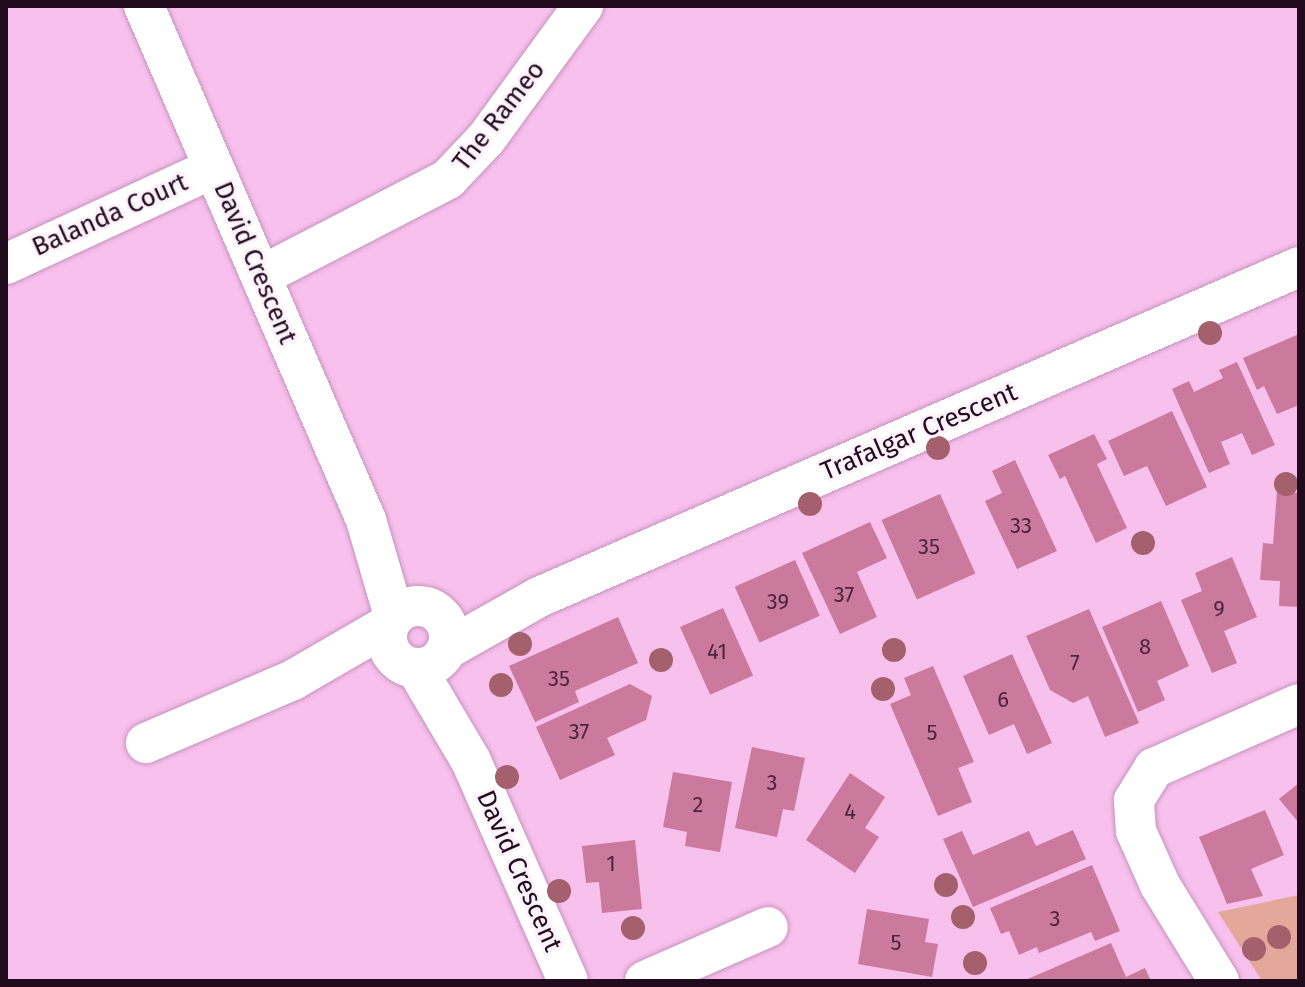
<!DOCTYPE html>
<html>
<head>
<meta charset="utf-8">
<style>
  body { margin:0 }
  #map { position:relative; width:1305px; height:987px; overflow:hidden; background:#f8c0ed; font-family:"Fira Sans",sans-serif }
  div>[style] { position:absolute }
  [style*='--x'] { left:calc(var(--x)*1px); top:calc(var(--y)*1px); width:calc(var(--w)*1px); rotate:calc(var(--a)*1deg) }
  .green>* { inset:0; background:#e3a89a }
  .building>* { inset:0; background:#cb799c; transform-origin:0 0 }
  .roads { filter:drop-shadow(0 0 2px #c792bd) drop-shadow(0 0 2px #c792bd) }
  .minor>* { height:40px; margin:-20px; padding:0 20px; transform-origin:20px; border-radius:20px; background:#fff }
  .minor>.ring { margin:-20px; padding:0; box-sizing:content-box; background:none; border:40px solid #fff; border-radius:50% }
  .trees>* { width:24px; height:24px; margin:-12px; border-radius:50%; background:#a4606c }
  span { translate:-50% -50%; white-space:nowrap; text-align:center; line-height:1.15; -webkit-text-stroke:6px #fdf2fb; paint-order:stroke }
  .number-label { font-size:22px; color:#4b273d }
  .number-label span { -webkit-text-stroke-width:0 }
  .street-label { font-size:26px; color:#200c1d }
  .frame { position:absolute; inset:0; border:8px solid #200c1d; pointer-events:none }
</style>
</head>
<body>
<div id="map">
  <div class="green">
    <i style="clip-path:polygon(1299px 895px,1299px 981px,1262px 981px,1218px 912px)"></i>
  </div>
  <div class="building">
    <i style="clip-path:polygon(1299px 334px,1299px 405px,1277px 414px,1264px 386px,1257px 390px,1243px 358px)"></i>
    <i style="clip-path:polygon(1237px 362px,1275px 445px,1252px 455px,1242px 433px,1221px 442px,1230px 464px,1209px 473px,1172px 389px,1189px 381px,1194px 392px,1223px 378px,1219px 370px)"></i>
    <i style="clip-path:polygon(1172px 411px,1207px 487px,1166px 506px,1147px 466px,1124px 476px,1108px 441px)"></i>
    <i style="clip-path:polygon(1094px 434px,1107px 459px,1097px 464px,1127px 528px,1096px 543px,1065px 476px,1060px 479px,1048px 455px)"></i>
    <i style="clip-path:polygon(1015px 460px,1057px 551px,1017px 569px,985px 501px,1002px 493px,992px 471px)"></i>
    <i style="clip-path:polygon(1277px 491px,1299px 493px,1299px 607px,1279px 606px,1280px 581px,1260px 580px,1263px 543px,1273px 544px)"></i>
    <i style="left:940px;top:494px;width:87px;height:64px;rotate:66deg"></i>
    <i style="clip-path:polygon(870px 522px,887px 558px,857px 572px,877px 617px,840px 634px,802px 553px)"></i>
    <i style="clip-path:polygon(1232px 557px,1257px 617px,1224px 631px,1237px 663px,1212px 673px,1181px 600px,1202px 591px,1195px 573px)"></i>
    <i style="left:795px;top:560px;width:61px;height:66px;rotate:66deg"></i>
    <i style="clip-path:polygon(1161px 601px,1189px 666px,1157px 681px,1165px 700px,1138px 712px,1102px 627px)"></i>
    <i style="left:723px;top:608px;width:74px;height:47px;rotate:66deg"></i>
    <i style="clip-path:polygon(1089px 609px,1139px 723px,1105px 737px,1088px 696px,1073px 703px,1050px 690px,1026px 636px)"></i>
    <i style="clip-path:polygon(618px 617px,638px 663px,575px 691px,579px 702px,535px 722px,509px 666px)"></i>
    <i style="clip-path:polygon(1012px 654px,1052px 743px,1027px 754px,1014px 724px,989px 735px,963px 676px)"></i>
    <i style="clip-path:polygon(933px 666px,974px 762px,958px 768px,972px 802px,938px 816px,890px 704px,911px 695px,904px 678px)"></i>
    <i style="clip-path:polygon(630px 684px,652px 696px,646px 720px,607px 738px,615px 755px,560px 780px,536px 727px)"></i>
    <i style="clip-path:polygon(752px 747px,805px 758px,794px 811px,783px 809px,777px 837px,735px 828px)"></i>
    <i style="clip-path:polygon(673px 772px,732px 782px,720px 852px,685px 846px,687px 832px,663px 827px)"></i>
    <i style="clip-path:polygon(850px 773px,885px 797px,865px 828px,879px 837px,855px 873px,806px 840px)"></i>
    <i style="clip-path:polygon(1299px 783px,1299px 823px,1279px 799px)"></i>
    <i style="clip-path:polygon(1265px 810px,1284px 855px,1251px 869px,1263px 896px,1227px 904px,1199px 837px)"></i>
    <i style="clip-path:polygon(1073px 830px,1086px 859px,973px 907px,943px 839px,962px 831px,973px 855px,1029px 831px,1036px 846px)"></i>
    <i style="clip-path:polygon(635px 840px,642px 909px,602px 913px,599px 882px,586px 883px,582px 846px)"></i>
    <i style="clip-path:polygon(1092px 865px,1120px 931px,1095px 941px,1091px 932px,1039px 953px,1037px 947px,1019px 955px,1009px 931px,1001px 934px,990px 908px)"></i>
    <i style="clip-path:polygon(867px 909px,929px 919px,925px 942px,938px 944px,932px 977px,858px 964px)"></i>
    <i style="clip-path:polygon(1111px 943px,1126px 977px,1145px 968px,1151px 981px,1023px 981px)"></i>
  </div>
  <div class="roads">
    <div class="minor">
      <i style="--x:144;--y:6;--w:560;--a:66.64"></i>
      <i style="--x:366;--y:520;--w:100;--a:73.7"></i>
      <i style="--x:6;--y:264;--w:229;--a:-24.8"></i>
      <i style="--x:261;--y:276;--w:211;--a:-27.4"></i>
      <i style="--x:448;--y:179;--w:55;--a:-46.5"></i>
      <i style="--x:486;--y:139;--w:165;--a:-53.9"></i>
      <i class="ring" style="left:387px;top:606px;width:22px;height:22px"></i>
      <i style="--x:447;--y:649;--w:106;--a:-29.5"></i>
      <i style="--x:539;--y:597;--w:829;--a:-23.47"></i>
      <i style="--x:416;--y:668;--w:108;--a:59.4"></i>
      <i style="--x:471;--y:761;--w:240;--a:66.2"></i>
      <i style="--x:146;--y:743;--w:160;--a:-23.2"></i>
      <i style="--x:293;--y:680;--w:110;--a:-30.1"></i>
      <i style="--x:645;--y:981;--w:134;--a:-23.7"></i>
      <i style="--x:1219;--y:981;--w:113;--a:-121.6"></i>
      <i style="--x:1160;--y:885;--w:59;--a:-114"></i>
      <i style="--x:1136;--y:831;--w:31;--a:-94"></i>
      <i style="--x:1134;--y:800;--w:38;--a:-58"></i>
      <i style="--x:1154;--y:768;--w:158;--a:-23.8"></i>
    </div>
  </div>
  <div class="trees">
    <i style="left:1210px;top:333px"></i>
    <i style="left:938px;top:448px"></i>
    <i style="left:1286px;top:484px"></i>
    <i style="left:810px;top:504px"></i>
    <i style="left:1143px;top:543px"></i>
    <i style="left:520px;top:644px"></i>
    <i style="left:894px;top:650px"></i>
    <i style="left:661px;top:660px"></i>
    <i style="left:501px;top:685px"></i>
    <i style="left:883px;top:689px"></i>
    <i style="left:507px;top:777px"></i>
    <i style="left:946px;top:885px"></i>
    <i style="left:559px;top:891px"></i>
    <i style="left:963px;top:917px"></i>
    <i style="left:633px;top:928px"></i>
    <i style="left:1279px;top:937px"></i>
    <i style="left:1254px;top:949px"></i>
    <i style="left:975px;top:963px"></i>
  </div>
  <div class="number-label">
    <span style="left:1021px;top:526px">33</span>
    <span style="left:929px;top:547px">35</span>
    <span style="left:844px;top:595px">37</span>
    <span style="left:778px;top:602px">39</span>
    <span style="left:1219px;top:609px">9</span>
    <span style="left:1145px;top:647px">8</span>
    <span style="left:717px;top:652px">41</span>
    <span style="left:1075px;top:663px">7</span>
    <span style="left:559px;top:679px">35</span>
    <span style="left:1003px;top:700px">6</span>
    <span style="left:579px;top:732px">37</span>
    <span style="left:932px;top:733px">5</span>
    <span style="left:772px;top:783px">3</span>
    <span style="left:698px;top:805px">2</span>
    <span style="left:850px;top:812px">4</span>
    <span style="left:611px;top:864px">1</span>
    <span style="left:1055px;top:919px">3</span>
    <span style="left:896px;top:943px">5</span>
  </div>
  <div class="street-label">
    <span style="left:499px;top:116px;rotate:-52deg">The Rameo</span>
    <span style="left:110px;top:215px;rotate:-24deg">Balanda Court</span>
    <span style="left:255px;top:263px;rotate:67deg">David Crescent</span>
    <span style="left:919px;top:432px;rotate:-23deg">Trafalgar Crescent</span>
    <span style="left:519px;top:871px;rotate:66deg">David Crescent</span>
  </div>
  <div class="frame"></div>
</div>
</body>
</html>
